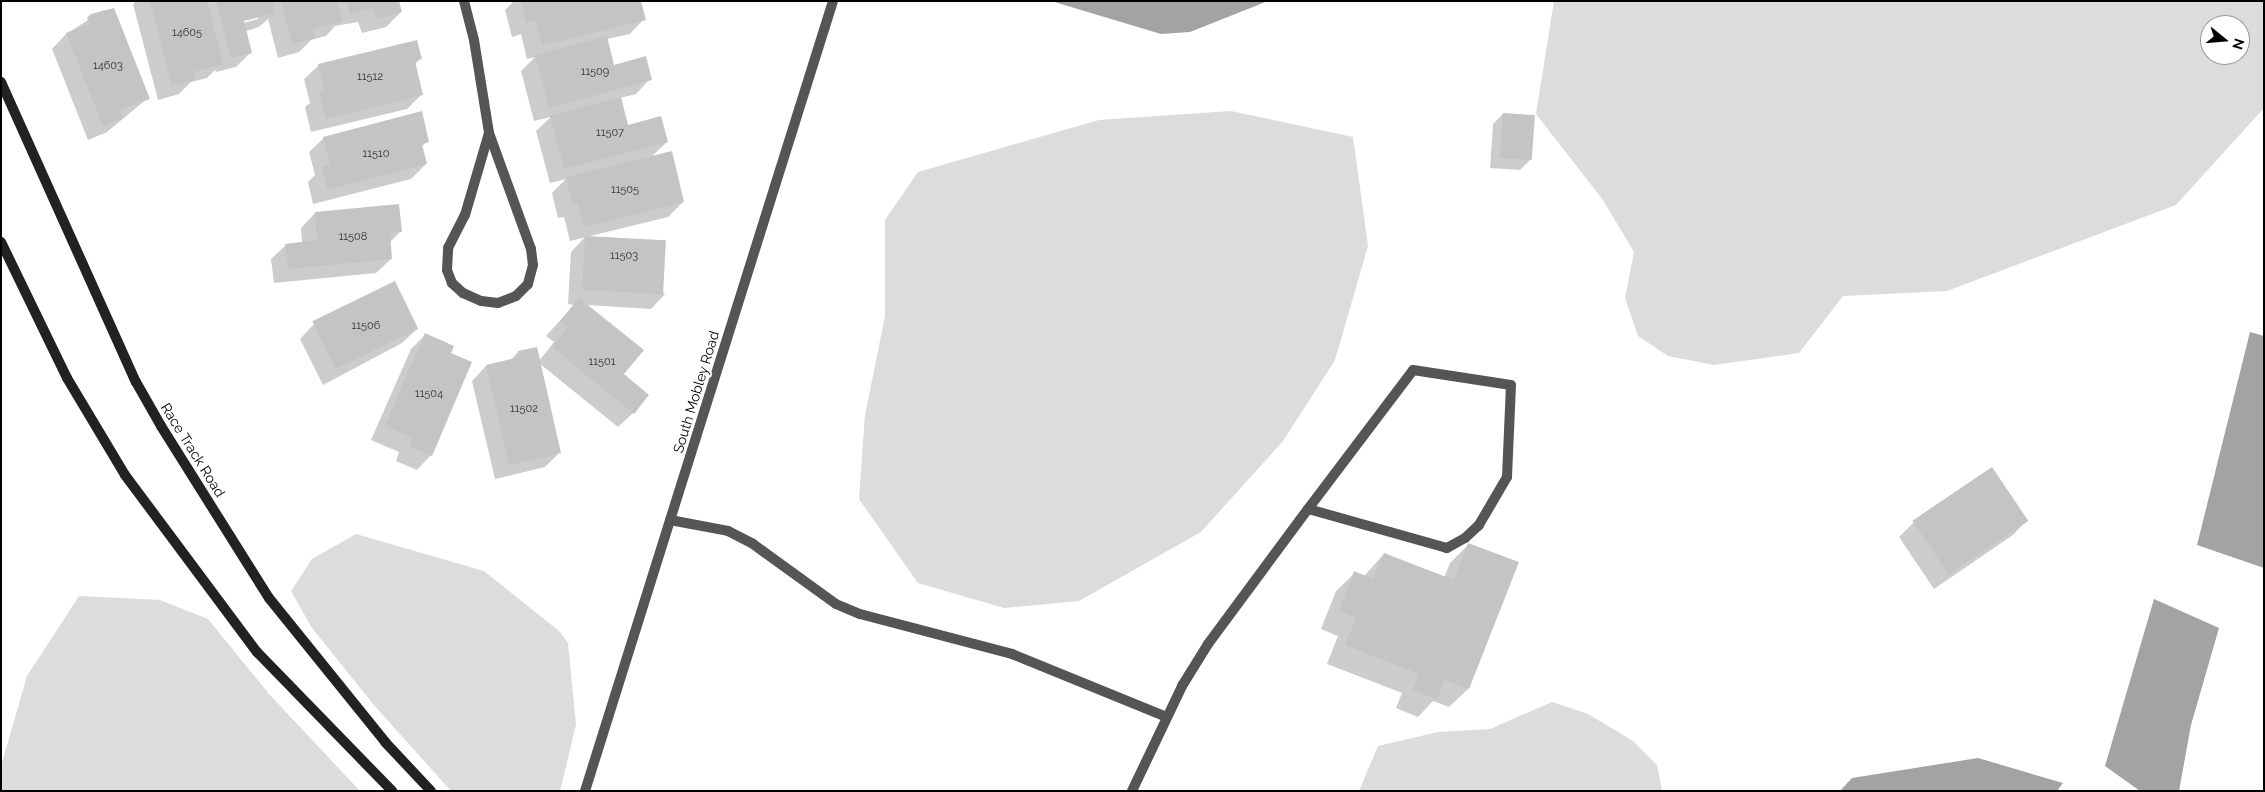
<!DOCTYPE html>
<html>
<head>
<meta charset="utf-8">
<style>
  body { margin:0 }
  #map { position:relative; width:2265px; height:792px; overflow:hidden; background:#fff; font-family:Raleway,sans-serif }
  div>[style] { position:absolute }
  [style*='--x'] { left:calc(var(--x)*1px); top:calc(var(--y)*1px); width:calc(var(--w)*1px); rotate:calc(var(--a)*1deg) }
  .green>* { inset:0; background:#dcdcdc }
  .water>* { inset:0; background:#a3a3a3 }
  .shadow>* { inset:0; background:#0003 }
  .building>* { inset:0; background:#c4c4c4; transform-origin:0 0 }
  .lane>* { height:10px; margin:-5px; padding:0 5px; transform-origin:5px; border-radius:5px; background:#555 }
  .street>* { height:10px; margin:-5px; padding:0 5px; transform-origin:5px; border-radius:5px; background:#555 }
  .secondary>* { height:10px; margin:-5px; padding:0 5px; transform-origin:5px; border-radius:5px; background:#222 }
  span { translate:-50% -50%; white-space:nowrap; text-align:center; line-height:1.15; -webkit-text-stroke:4.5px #fff; paint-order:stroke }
  .number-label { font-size:11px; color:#313131 }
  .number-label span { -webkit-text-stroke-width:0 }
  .street-label { font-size:14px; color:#000 }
  .frame { position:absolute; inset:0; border:2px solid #000; pointer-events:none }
  .north { position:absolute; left:2200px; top:15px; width:50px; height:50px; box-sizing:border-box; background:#fff; border:1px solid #999; border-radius:50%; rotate:107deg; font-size:14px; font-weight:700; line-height:20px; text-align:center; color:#000 }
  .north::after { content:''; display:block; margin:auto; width:18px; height:22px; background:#000; clip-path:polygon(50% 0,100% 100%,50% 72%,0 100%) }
</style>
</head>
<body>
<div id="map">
  <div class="green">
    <i style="clip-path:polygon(evenodd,1554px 1px,2264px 1px,2264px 108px,2176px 205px,1947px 291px,1843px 296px,1799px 353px,1714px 365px,1668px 356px,1638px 336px,1625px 298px,1634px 252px,1603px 200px,1536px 114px,1554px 1px,2210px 25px,2240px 25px,2240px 55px,2210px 55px,2210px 25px)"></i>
    <i style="clip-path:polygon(1231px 111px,1353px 137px,1368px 246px,1335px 360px,1283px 441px,1201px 532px,1079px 601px,1004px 608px,918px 583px,859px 499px,865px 415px,885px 316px,885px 220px,918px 172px,1099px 120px)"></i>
    <i style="clip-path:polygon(356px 534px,484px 571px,559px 631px,568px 643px,576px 725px,560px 791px,451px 791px,373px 704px,312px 628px,291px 591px,312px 559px)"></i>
    <i style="clip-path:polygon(79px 596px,160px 600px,208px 619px,269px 694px,360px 791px,1px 791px,1px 766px,27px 676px)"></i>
    <i style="clip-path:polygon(1552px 702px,1588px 714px,1633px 741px,1657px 765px,1662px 791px,1359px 791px,1378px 746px,1438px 732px,1490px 729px)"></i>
  </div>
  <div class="water">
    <i style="clip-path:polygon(1051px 1px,1268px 1px,1190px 32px,1161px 34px)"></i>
    <i style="clip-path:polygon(2250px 332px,2264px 336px,2264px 568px,2197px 545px)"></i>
    <i style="clip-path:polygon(2154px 599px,2219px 628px,2191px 725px,2179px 791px,2140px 791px,2105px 766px)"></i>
    <i style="clip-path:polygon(1978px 758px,2063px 783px,2057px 791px,1840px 791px,1852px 778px)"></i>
  </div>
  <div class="shadow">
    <i style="clip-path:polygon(evenodd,136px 1px,398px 1px,401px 12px,386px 27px,362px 33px,358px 22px,335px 26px,326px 36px,311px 40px,299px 52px,278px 58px,268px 19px,259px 27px,246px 31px,251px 52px,236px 67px,216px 72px,215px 70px,207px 78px,191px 82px,179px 94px,158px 100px,133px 4px,136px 1px,258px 16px,258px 19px,239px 24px,238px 22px,258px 16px)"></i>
    <i style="clip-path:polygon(514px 1px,607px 1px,644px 19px,630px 34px,607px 39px,613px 66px,650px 79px,636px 94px,620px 98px,627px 126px,667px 142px,650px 158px,683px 202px,668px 217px,570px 241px,564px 217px,558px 218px,552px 193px,566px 179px,550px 183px,536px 131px,551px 117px,534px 121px,521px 71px,535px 57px,527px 59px,521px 34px,512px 37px,505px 10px)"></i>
    <i style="clip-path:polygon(104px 10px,148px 98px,107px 132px,88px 140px,52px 49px,66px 34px)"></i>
    <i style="clip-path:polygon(420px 59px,415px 64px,422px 94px,407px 109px,311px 132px,305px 107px,310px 103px,304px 79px,319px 65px)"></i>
    <i style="clip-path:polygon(1503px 114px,1530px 160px,1520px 170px,1490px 168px,1493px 124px)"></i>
    <i style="clip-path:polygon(324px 138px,428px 141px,421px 147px,426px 164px,411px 179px,313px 204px,308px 182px,315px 175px,309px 152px)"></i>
    <i style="clip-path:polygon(315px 213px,400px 232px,389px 243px,391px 259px,376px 273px,274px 283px,271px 259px,286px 245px,302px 243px,301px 228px)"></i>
    <i style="clip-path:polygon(585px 237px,665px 294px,651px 309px,587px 305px,622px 374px,633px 413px,618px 427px,539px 363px,560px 452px,545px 467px,495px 479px,472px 381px,486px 366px,510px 361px,518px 352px,539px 361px,554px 342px,546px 336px,574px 305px,568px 304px,571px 252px)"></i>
    <i style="clip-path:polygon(314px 324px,417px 329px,402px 343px,323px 385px,300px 339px)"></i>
    <i style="clip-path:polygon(425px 335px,450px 354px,431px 455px,417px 470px,396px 461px,399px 452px,371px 440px,411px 349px)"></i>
    <i style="clip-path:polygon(2027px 520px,2013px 535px,1934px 589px,1899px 537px,1914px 522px)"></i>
    <i style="clip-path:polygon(1469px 544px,1517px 563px,1468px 689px,1449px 707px,1433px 701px,1418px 717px,1396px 708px,1402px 693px,1327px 664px,1338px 636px,1321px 629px,1336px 591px,1355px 573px,1364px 576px,1384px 554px,1444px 578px,1450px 563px)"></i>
  </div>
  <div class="building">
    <i style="clip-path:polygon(150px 1px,207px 1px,223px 64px,193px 72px,195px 80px,172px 86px)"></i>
    <i style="clip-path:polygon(216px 1px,272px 1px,275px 13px,244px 21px,252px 53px,231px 58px)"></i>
    <i style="clip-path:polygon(281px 1px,337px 1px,342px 21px,313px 29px,315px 38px,292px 44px)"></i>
    <i style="clip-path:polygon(347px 1px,399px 1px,402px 12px,376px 19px,373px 8px,350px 14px)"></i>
    <i style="clip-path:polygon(521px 1px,641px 1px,646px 20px,542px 45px,535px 20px,526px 23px)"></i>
    <i style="clip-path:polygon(114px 8px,150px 99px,120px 110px,123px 118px,103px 126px,66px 33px,89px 24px,87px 18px,91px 14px)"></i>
    <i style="clip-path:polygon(607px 36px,614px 65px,646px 56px,652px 80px,549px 108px,535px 55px)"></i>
    <i style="clip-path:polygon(417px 40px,422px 59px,415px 61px,423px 95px,326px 119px,319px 92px,324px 90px,318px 64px)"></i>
    <i style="clip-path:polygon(621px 97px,628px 125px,661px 116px,668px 142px,564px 169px,550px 116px)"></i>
    <i style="clip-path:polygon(422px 111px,429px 142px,422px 144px,427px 164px,327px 190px,322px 167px,330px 164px,323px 137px)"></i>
    <i style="left:1503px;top:113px;width:32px;height:45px;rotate:4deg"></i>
    <i style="clip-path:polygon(672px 151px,684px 202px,584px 227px,578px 203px,572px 204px,566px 177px)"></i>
    <i style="clip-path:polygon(399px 204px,402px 232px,390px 233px,392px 259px,288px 269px,285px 244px,317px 240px,315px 212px)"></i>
    <i style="left:585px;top:236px;width:81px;height:54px;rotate:3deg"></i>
    <i style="left:395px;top:281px;width:53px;height:92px;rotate:64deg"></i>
    <i style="clip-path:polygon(579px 298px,644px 350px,624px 374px,649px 395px,634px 414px,552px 347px,568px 327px,560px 321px)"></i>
    <i style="clip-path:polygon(425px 333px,454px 346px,451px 353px,472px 362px,432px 456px,409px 446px,413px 438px,385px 426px)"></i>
    <i style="clip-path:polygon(537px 347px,561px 453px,509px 465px,486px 365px,519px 357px,518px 351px)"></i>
    <i style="left:1992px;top:467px;width:65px;height:96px;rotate:56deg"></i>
    <i style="clip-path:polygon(1468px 543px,1519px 562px,1469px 689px,1445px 680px,1437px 699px,1413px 690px,1419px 674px,1345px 645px,1356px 618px,1339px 611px,1354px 571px,1373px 579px,1384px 553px,1454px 580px)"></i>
  </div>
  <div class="lane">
    <i style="--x:670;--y:520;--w:59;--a:10.7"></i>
    <i style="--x:728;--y:531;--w:28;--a:27"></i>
    <i style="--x:753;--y:544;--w:102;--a:35.9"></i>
    <i style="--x:836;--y:604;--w:26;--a:23"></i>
    <i style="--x:860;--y:614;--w:157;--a:14.7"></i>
    <i style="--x:1012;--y:654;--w:166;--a:22.2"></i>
    <i style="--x:1132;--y:791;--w:116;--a:-64.5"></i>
    <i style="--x:1182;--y:686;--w:49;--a:-58.2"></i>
    <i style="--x:1208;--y:644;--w:168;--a:-53.5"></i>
    <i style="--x:1308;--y:509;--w:174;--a:-52.9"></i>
    <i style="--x:1413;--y:370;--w:99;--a:8.7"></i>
    <i style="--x:1511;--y:385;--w:92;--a:92.5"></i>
    <i style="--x:1507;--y:477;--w:56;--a:120.3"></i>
    <i style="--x:1479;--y:525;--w:19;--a:137"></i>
    <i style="--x:1465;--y:538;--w:21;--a:151"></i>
    <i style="--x:1447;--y:548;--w:144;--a:-164.3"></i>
  </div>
  <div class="street">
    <i style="--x:464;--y:1;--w:40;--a:75.6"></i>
    <i style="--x:474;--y:40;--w:94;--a:80.8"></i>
    <i style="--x:489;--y:133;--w:123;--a:70.1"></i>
    <i style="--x:531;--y:249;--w:16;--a:83"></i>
    <i style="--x:533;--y:265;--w:20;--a:105"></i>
    <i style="--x:528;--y:284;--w:17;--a:135"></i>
    <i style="--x:516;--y:296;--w:19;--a:159"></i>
    <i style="--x:498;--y:303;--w:17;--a:-173"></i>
    <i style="--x:481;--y:301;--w:20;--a:-156"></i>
    <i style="--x:463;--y:293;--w:15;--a:-138"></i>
    <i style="--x:452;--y:283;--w:14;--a:-111"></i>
    <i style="--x:447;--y:270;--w:22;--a:-87"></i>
    <i style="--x:448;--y:248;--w:37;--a:-63"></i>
    <i style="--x:465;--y:215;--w:85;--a:-73.7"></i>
    <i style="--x:585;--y:791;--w:828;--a:-72.57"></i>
  </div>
  <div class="secondary">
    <i style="--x:1;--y:82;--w:329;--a:65.8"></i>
    <i style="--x:136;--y:382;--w:51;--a:60.4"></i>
    <i style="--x:161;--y:426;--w:203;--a:57.9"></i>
    <i style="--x:269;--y:598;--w:185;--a:51.1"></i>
    <i style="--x:385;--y:742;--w:67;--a:46.8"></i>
    <i style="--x:1;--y:242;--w:151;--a:64.1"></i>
    <i style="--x:67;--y:378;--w:113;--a:59.1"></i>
    <i style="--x:125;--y:475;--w:221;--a:53.3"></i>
    <i style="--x:257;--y:652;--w:194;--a:45.8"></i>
  </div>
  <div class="number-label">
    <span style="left:187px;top:33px">14605</span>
    <span style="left:108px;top:66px">14603</span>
    <span style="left:595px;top:72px">11509</span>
    <span style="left:370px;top:77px">11512</span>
    <span style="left:610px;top:133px">11507</span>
    <span style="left:376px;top:154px">11510</span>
    <span style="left:625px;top:190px">11505</span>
    <span style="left:353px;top:237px">11508</span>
    <span style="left:624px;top:256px">11503</span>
    <span style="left:366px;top:326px">11506</span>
    <span style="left:602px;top:362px">11501</span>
    <span style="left:429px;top:394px">11504</span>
    <span style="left:524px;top:409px">11502</span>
  </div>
  <div class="street-label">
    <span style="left:696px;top:392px;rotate:-73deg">South Mobley Road</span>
    <span style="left:193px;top:450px;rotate:58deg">Race Track Road</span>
  </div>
  <div class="frame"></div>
  <div class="north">N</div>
</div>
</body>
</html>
